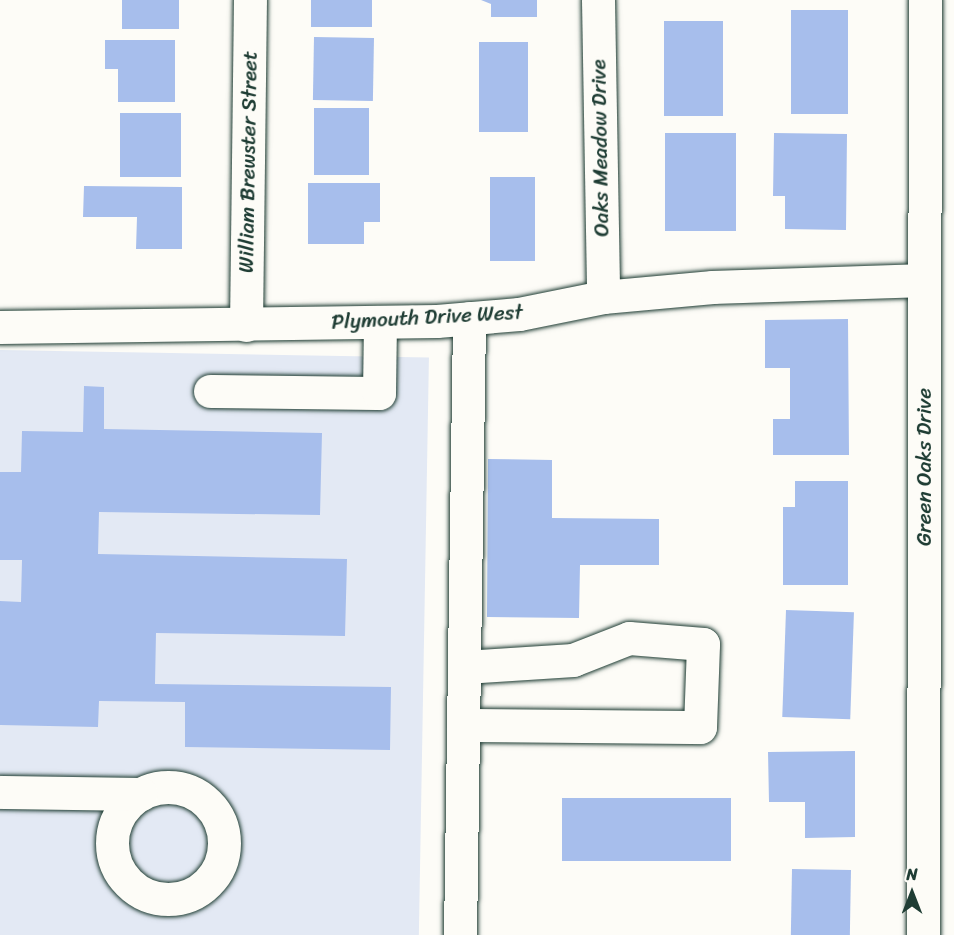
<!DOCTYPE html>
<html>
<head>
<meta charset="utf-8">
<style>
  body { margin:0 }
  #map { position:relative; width:954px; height:935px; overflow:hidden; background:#fdfcf7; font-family:Sriracha,sans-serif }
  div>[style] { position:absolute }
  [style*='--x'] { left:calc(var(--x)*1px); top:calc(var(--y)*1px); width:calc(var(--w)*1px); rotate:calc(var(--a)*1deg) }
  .built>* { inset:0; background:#e3e9f4; transform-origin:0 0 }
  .building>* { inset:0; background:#a7beec; transform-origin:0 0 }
  .roads { filter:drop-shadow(0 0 2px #1f3d34) drop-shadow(0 0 2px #1f3d34) }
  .minor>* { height:33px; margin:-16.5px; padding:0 16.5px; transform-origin:16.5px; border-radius:16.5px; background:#fdfcf7 }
  .minor>.ring { margin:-16.5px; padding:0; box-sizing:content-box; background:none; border:33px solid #fdfcf7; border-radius:50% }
  span { translate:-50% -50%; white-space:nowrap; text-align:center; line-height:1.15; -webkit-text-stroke:6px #fdfcf7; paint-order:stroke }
  .street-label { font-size:21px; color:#1f3d34 }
  .north { position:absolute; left:882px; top:863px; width:60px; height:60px; -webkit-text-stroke:4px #fdfcf7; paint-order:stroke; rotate:0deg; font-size:16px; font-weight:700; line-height:24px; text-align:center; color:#1f3d34 }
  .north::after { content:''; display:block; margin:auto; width:21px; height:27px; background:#1f3d34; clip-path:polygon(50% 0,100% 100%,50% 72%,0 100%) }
</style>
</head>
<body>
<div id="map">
  <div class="built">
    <i style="left:0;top:350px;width:429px;height:585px;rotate:1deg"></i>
  </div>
  <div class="building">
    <i style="left:122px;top:0;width:57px;height:29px"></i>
    <i style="left:311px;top:0;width:61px;height:27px"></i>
    <i style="clip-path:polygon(481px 0,537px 0,537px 17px,491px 17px,491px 4px)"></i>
    <i style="left:791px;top:10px;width:57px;height:104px"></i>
    <i style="left:664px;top:21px;width:59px;height:95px"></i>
    <i style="left:314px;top:37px;width:60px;height:63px;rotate:1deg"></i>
    <i style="clip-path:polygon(105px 40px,175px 40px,175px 102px,118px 102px,118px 69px,105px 69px)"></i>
    <i style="left:479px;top:42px;width:49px;height:90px"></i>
    <i style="left:314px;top:108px;width:55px;height:67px"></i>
    <i style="left:120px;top:113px;width:61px;height:64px"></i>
    <i style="left:665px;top:133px;width:71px;height:98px"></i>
    <i style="clip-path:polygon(774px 133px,847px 134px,846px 230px,785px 229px,785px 196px,773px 196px)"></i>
    <i style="left:490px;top:177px;width:45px;height:84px"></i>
    <i style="clip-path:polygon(308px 183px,380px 183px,380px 222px,364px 222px,364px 244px,308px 244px)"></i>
    <i style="clip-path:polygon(84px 186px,182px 187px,182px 249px,136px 249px,137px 217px,83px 217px)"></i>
    <i style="clip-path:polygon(848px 319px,849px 455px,773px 455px,773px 419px,790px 419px,790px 368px,765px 368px,765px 320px)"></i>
    <i style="clip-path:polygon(84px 386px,104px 387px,104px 429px,322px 433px,320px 515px,99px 512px,98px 554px,347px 559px,345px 636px,156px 633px,155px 684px,391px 687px,390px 750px,185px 747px,185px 702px,99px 701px,98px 727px,0 725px,0 601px,21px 602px,22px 560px,0 560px,0 472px,21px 472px,22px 431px,83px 432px)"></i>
    <i style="clip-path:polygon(488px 459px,552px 460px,552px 518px,659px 519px,659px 565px,580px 565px,579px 618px,487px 617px)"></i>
    <i style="clip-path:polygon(795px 481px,848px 481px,848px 585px,783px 585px,783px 507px,795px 507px)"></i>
    <i style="left:786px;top:610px;width:68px;height:107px;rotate:2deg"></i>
    <i style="clip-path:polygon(855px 751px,855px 837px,805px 838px,805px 802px,769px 802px,768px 752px)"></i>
    <i style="left:562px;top:798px;width:169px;height:63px"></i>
    <i style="left:792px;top:869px;width:59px;height:66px;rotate:1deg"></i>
  </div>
  <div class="roads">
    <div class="minor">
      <i style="--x:598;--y:0;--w:297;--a:89"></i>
      <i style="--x:246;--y:325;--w:325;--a:-89.3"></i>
      <i style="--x:0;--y:327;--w:437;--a:-0.8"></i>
      <i style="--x:437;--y:321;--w:82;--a:-4.9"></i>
      <i style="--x:519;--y:314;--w:86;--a:-11.4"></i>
      <i style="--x:603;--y:297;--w:110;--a:-5.2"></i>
      <i style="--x:713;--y:287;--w:211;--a:-1.9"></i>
      <i style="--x:210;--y:391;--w:169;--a:0.7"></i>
      <i style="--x:379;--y:393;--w:71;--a:-89.2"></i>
      <i style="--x:463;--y:725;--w:237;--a:0.5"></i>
      <i style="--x:700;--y:727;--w:83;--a:-87.9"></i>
      <i style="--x:703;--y:644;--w:74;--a:-175.4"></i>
      <i style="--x:629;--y:638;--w:60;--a:158.6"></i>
      <i style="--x:573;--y:660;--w:109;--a:176.3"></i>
      <i class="ring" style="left:112px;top:787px;width:79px;height:79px"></i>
      <i style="--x:0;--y:792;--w:141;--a:0.8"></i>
      <i style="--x:460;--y:935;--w:617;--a:-89.16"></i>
      <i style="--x:923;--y:935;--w:935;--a:-89.88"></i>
    </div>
  </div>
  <div class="street-label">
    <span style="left:600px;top:148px;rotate:-91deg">Oaks Meadow Drive</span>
    <span style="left:248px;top:162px;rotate:-89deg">William Brewster Street</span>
    <span style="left:427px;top:317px;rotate:-3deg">Plymouth Drive West</span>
    <span style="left:924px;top:467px;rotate:-90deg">Green Oaks Drive</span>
  </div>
  <div class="north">N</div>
</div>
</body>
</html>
